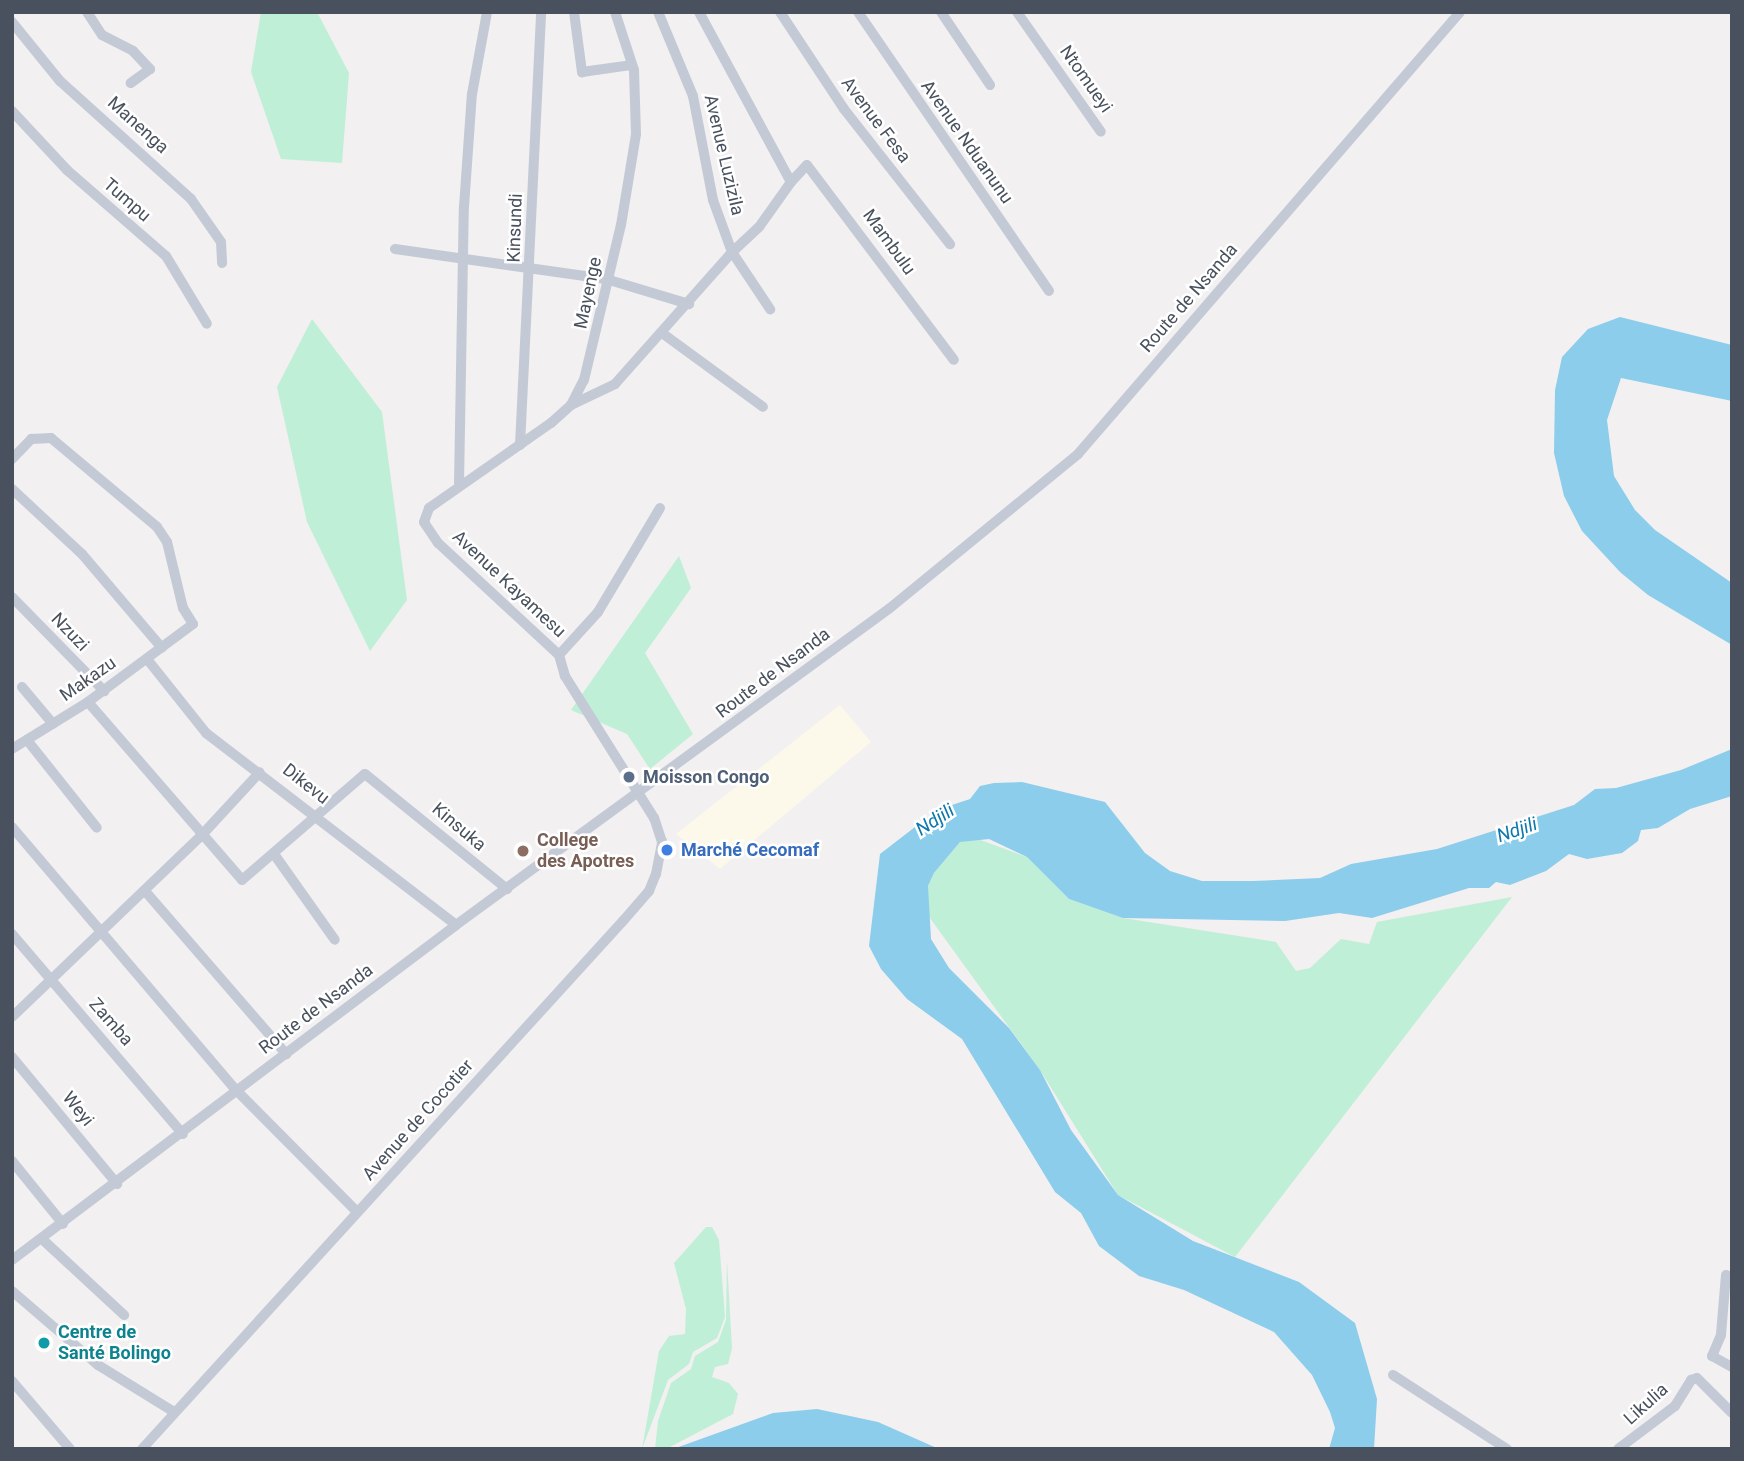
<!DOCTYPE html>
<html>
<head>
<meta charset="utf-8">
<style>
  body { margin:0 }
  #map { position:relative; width:1744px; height:1461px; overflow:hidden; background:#f2f0f0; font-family:Roboto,sans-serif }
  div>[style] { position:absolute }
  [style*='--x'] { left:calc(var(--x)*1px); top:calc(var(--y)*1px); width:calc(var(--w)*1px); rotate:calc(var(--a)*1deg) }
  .commercial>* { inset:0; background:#fcf9ea }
  .green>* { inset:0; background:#bfefd7 }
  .water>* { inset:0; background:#8ccdec }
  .minor>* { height:10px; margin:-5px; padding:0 5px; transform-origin:5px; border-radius:5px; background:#c3cad5 }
  .dots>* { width:19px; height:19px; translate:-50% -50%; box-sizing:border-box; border:4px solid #fff; border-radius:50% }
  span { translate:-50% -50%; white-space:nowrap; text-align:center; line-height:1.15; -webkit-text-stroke:5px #fff; paint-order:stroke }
  .street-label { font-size:18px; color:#48515d }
  .service-label { font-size:18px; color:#4e5e75; font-weight:700 }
  .left { translate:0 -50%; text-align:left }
  .education-label { font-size:18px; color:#785e54; font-weight:700 }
  .shop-label { font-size:18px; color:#366cbe; font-weight:700 }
  .culture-label { font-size:18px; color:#0d838f; font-weight:700 }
  .water-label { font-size:19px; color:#0c78ac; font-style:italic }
  .frame { position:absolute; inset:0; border:14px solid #48515d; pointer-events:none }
</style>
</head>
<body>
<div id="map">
  <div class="commercial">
    <i style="clip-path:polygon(840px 705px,871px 742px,720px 869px,676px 834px)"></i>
  </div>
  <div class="green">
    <i style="clip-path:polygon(261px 12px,317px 12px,349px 73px,342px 163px,281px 159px,251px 72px)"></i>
    <i style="clip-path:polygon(312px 319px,382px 412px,407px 600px,370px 651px,307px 522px,277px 387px)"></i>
    <i style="clip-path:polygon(679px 556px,691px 588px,645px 653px,693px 734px,650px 769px,627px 734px,571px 710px)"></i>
    <i style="clip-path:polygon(975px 838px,1027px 857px,1069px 899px,1123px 918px,1276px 942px,1296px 971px,1310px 968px,1341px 939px,1369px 944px,1377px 922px,1512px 897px,1235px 1257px,1118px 1195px,1040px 1070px,927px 914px,928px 886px,934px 873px,960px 842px)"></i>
    <i style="clip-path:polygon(706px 1227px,712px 1227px,719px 1240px,725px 1317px,717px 1338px,693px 1352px,689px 1364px,668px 1380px,642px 1449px,659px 1351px,669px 1336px,685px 1334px,686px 1309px,674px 1263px)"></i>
    <i style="clip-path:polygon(727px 1261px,732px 1348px,728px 1364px,715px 1367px,712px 1377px,729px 1383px,738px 1394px,733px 1414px,666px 1449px,655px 1449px,658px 1421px,671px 1383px,691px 1369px,695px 1356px,718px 1342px,726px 1320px)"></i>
  </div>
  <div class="water">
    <i style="clip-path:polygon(1620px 317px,1732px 345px,1732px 401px,1621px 378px,1607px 420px,1614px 476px,1635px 510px,1655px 530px,1732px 583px,1732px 645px,1648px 595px,1620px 572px,1582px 531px,1564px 496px,1554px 453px,1555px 390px,1562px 357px,1588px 329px)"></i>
    <i style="clip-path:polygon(1732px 749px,1732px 796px,1690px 809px,1658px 828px,1641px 830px,1638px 841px,1622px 853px,1587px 859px,1569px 854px,1546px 871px,1510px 885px,1496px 882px,1489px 888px,1469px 888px,1372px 918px,1339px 913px,1285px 921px,1123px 918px,1069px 899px,1027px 857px,989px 839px,960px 842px,934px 873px,928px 886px,931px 939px,949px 968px,1009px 1028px,1040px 1070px,1071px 1130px,1118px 1195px,1193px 1241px,1299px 1282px,1355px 1323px,1377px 1399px,1374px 1449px,1329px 1449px,1335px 1428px,1330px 1412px,1312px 1375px,1274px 1332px,1184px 1290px,1139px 1276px,1099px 1246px,1081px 1213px,1055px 1192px,962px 1039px,907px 999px,881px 969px,869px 946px,880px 854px,937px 810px,970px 799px,980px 786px,994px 783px,1022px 782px,1105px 802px,1145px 853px,1170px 871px,1202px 881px,1253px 881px,1320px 878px,1351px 864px,1437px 849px,1574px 805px,1595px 789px,1616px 788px,1681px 770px)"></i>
    <i style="clip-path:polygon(817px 1409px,878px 1422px,939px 1449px,673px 1449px,773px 1413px)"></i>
  </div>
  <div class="minor">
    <i style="--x:87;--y:12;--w:27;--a:57"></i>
    <i style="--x:102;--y:35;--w:35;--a:27"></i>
    <i style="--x:133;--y:51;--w:25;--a:47"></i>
    <i style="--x:150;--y:69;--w:24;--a:144"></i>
    <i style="--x:574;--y:12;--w:61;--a:82.4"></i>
    <i style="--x:582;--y:72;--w:49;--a:-8.1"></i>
    <i style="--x:699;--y:12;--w:193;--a:61.6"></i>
    <i style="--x:791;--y:182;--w:55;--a:125.4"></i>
    <i style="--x:759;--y:227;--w:37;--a:137"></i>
    <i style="--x:732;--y:252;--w:69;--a:56.3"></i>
    <i style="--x:780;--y:12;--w:116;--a:56.6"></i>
    <i style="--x:844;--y:109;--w:172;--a:51.9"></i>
    <i style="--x:858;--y:12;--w:338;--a:55.6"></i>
    <i style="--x:941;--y:12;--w:88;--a:56.1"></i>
    <i style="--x:1017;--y:12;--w:146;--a:55"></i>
    <i style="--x:12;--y:22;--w:76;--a:50.9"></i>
    <i style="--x:60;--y:81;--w:176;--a:42"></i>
    <i style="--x:191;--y:199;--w:52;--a:55.1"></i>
    <i style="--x:221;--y:242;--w:21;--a:87"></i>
    <i style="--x:12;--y:111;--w:81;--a:47"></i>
    <i style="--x:67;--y:170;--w:131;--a:41"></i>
    <i style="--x:166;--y:256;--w:79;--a:58.9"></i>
    <i style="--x:791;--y:182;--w:23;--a:-47"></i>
    <i style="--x:807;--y:165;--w:244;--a:53"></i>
    <i style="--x:395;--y:249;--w:213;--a:8.1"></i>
    <i style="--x:606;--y:279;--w:87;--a:16.8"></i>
    <i style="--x:662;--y:333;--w:125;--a:36.2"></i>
    <i style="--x:571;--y:405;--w:49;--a:-25.5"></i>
    <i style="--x:615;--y:384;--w:176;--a:-48.4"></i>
    <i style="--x:732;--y:252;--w:55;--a:-110.1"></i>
    <i style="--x:713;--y:200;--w:106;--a:-100.9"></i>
    <i style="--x:693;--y:96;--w:91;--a:-112.6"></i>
    <i style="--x:520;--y:445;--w:434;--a:-87.2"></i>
    <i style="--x:12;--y:459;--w:28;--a:-46"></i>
    <i style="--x:31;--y:439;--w:20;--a:-3"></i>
    <i style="--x:51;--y:438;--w:138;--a:40"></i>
    <i style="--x:157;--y:527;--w:18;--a:56"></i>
    <i style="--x:167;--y:542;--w:68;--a:76.4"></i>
    <i style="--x:183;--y:608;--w:19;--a:58"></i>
    <i style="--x:193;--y:624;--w:131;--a:143.4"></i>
    <i style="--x:88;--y:702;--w:89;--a:148.3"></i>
    <i style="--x:459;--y:484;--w:277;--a:-89"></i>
    <i style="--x:464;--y:207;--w:113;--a:-86"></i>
    <i style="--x:472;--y:94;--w:83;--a:-79.6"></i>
    <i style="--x:12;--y:489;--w:96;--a:42.9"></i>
    <i style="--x:82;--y:554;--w:123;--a:49.6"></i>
    <i style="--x:12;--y:597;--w:132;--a:45.6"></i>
    <i style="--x:559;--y:655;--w:58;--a:-47.8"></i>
    <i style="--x:598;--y:612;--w:121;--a:-59.2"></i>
    <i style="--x:147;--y:659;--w:95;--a:51.4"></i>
    <i style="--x:206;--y:733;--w:315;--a:37.5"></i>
    <i style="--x:22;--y:687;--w:48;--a:50"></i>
    <i style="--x:88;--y:702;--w:235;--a:49.1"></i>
    <i style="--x:242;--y:880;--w:162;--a:-40.8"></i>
    <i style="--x:365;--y:774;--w:183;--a:39"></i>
    <i style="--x:27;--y:740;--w:112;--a:51.5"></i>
    <i style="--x:12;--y:827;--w:347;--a:49.6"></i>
    <i style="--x:237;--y:1091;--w:170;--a:45.2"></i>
    <i style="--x:274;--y:854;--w:105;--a:54.7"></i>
    <i style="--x:145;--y:891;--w:216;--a:49.1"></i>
    <i style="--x:12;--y:934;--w:263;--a:49.5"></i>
    <i style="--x:12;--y:1017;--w:260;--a:-43.8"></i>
    <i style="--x:200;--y:837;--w:88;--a:-47.3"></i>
    <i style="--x:12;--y:1057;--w:165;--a:50.4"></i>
    <i style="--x:12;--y:1161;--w:81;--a:51"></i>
    <i style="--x:42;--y:1239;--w:112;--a:42.8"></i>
    <i style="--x:12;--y:1260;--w:556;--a:-37.03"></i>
    <i style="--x:456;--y:925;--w:537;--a:-36.14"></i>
    <i style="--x:890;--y:608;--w:243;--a:-39.3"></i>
    <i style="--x:1078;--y:454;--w:584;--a:-49.16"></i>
    <i style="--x:1732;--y:1277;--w:6;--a:-162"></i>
    <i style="--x:1726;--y:1275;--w:60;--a:94.8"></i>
    <i style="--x:1721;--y:1335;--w:23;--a:113"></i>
    <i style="--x:1712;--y:1356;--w:23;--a:29"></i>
    <i style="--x:12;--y:1291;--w:113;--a:40.7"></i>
    <i style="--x:98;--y:1365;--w:89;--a:31.7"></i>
    <i style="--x:1393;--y:1375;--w:136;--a:33"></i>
    <i style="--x:12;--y:1381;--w:89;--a:49.5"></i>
    <i style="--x:142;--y:1449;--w:714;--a:-47.67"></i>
    <i style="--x:623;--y:921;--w:40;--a:-49"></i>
    <i style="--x:649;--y:891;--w:18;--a:-68"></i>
    <i style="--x:656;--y:874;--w:33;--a:-79"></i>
    <i style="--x:662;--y:842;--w:25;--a:-108"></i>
    <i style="--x:654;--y:818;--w:168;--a:-122.1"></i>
    <i style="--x:565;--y:676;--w:22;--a:-106"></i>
    <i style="--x:559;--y:655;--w:165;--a:-137.2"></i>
    <i style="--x:438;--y:543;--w:25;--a:-124"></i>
    <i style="--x:424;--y:522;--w:15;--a:-70"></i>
    <i style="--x:429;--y:508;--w:149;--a:-34.9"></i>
    <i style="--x:551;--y:423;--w:27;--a:-42"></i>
    <i style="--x:571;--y:405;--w:28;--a:-63"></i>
    <i style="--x:584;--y:380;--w:159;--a:-76.6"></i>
    <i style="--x:621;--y:225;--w:92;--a:-80.6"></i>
    <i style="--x:636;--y:134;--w:64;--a:-91.8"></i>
    <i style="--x:634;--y:70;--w:61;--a:-108.1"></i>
    <i style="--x:1618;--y:1449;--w:71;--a:-37"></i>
    <i style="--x:1675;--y:1406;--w:31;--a:-58"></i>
    <i style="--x:1691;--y:1380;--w:6;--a:-18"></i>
    <i style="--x:1697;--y:1378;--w:49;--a:45"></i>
  </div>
  <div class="dots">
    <i style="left:629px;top:777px;background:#5c6f8a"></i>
    <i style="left:667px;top:850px;background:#3f7fe0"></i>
    <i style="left:523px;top:851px;background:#8d6e63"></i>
    <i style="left:44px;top:1343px;background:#0f9aa8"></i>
  </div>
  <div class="street-label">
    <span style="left:1086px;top:79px;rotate:55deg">Ntomueyi</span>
    <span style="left:876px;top:120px;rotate:53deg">Avenue Fesa</span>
    <span style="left:138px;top:125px;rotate:42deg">Manenga</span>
    <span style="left:967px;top:142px;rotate:55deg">Avenue Nduanunu</span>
    <span style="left:724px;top:155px;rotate:77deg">Avenue Luzizila</span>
    <span style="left:127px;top:200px;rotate:41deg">Tumpu</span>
    <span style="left:515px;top:228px;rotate:-88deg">Kinsundi</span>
    <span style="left:889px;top:242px;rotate:54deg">Mambulu</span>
    <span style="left:588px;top:293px;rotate:-78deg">Mayenge</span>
    <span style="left:1189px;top:298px;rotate:-49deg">Route de Nsanda</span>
    <span style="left:509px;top:584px;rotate:43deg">Avenue Kayamesu</span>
    <span style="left:70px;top:632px;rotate:46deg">Nzuzi</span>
    <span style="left:773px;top:673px;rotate:-37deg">Route de Nsanda</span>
    <span style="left:88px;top:679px;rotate:-35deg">Makazu</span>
    <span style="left:306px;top:784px;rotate:38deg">Dikevu</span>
    <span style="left:459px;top:827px;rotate:40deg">Kinsuka</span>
    <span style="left:316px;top:1009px;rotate:-37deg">Route de Nsanda</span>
    <span style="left:111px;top:1022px;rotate:49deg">Zamba</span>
    <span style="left:78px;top:1109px;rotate:51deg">Weyi</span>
    <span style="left:418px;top:1120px;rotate:-48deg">Avenue de Cocotier</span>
    <span style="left:1646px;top:1404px;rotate:-42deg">Likulia</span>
  </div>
  <div class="service-label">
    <span class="left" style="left:643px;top:777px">Moisson Congo</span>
  </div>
  <div class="education-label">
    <span class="left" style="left:537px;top:851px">College<br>des Apotres</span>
  </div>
  <div class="shop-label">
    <span class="left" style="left:681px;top:850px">Marché Cecomaf</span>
  </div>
  <div class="culture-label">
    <span class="left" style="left:58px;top:1343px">Centre de<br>Santé Bolingo</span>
  </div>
  <div class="water-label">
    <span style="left:935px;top:820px;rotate:-33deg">Ndjili</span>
    <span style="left:1517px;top:830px;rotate:-19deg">Ndjili</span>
  </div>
  <div class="frame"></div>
</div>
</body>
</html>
